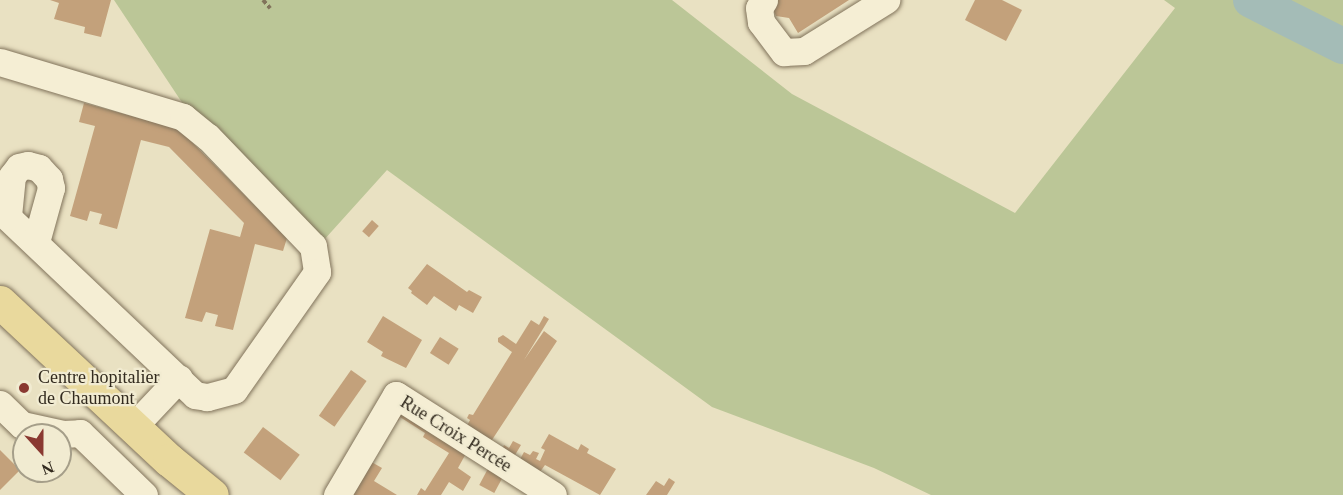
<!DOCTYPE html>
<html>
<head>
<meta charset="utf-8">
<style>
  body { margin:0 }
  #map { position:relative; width:1343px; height:495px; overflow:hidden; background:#e9e1c2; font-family:"Times New Roman",serif }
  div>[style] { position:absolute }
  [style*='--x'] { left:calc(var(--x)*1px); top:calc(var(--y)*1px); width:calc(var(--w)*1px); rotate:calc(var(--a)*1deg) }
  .green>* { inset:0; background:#bbc697 }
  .river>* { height:36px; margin:-18px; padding:0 18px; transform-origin:18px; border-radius:18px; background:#a4bcb7 }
  .building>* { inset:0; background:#c3a17b; transform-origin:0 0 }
  .path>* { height:4px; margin-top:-2px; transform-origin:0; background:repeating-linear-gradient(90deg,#81735b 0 4.5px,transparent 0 7.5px) }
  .roads { filter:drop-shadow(0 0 2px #81735b) drop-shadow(0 0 2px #81735b) }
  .minor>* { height:27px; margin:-13.5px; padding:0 13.5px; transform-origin:13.5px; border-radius:13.5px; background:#f5eed4 }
  .major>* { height:33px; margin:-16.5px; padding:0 16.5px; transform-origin:16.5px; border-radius:16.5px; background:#e9d99d }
  .dots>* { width:16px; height:16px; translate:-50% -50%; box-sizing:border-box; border:3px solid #f1ebd1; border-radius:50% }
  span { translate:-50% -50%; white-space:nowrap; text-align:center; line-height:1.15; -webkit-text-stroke:4.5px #f1ebd1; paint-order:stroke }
  .poi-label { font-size:18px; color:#322a1e }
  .left { translate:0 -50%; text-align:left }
  .street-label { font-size:18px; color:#322a1e }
  .north { position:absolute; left:12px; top:423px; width:60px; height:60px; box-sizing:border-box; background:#f1ebd1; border:2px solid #a59e89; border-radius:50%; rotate:159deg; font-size:16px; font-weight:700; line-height:24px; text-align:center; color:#322a1e }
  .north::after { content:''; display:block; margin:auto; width:21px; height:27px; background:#8a3931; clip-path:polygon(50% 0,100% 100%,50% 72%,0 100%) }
</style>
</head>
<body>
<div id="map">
  <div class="green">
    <i style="clip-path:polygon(114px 0,672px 0,792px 94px,1015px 213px,1175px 8px,1164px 0,1343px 0,1343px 495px,931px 495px,874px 468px,712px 407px,387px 170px,323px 241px,183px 104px)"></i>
  </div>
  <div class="river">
    <i style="--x:1251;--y:0;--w:103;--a:26.6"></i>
  </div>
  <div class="building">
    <i style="clip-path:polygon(50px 0,111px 0,101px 37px,84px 33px,85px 27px,54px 19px,59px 3px)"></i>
    <i style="clip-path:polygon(775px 0,849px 0,798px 33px,789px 18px,776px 16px,772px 7px)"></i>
    <i style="clip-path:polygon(975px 0,1002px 0,1022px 10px,1006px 41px,965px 20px)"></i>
    <i style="clip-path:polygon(84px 103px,179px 129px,287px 238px,283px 251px,255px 244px,233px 330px,215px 326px,218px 315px,206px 312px,202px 322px,185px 318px,210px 229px,240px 237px,244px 223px,169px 147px,141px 140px,117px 229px,99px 224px,102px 214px,90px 211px,87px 221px,70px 216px,95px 126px,79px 122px)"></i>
    <i style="left:372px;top:220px;width:9px;height:15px;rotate:41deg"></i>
    <i style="clip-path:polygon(427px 264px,467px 292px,469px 290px,482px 297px,473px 313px,459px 305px,456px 311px,434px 296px,427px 305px,411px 293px,412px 291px,408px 288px)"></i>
    <i style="clip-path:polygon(383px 316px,422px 340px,406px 368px,381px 356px,383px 352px,367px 342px)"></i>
    <i style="clip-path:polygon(544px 316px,549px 319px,524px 360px,544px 331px,557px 341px,488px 446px,464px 431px,470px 420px,467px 418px,469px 414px,473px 415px,512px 352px,498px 342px,498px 338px,503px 335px,516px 344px,531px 320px,539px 325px)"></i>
    <i style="left:440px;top:337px;width:22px;height:19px;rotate:32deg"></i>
    <i style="left:351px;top:370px;width:19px;height:56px;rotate:35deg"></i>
    <i style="clip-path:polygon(400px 409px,469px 448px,458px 468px,471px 477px,463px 491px,449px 482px,441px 495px,417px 495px,421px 488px,425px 491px,449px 453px,423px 437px,425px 433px,400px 417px,398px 421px,394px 419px)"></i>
    <i style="left:263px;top:427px;width:46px;height:32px;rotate:37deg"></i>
    <i style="clip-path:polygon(549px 434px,578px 450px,581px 444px,589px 449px,587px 453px,616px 469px,600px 495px,545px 465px,537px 476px,518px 463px,524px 452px,530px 455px,533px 451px,539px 453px,536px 459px,540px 461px,545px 450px,541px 448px)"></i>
    <i style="clip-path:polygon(513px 441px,521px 445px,512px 460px,500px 453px,504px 445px,509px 448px)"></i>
    <i style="clip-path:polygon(0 450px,20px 470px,0 490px)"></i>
    <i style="clip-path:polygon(368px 460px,382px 468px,374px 481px,397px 495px,346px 495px)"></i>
    <i style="left:491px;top:463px;width:17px;height:25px;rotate:28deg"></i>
    <i style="clip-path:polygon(669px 478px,675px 482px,667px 495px,646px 495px,656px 481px,664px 486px)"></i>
  </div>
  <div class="path">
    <i style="--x:263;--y:0;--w:11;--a:49"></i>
  </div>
  <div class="roads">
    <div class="minor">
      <i style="--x:764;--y:0;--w:9;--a:122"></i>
      <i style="--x:759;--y:8;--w:14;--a:82"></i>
      <i style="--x:761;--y:22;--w:38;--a:53"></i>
      <i style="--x:784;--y:52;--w:20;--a:-3"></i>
      <i style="--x:804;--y:51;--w:97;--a:-31.9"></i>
      <i style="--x:0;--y:62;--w:191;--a:16.7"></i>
      <i style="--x:183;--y:117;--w:32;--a:39"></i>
      <i style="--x:208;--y:137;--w:151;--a:46.1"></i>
      <i style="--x:313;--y:246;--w:26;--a:81"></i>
      <i style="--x:317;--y:272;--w:144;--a:125.1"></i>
      <i style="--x:234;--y:390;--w:28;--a:165"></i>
      <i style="--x:207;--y:397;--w:12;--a:-171"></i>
      <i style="--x:195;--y:395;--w:269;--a:-136.5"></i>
      <i style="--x:8;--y:216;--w:40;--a:-84.3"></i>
      <i style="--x:12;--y:176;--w:11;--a:-52"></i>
      <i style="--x:19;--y:167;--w:9;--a:-13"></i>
      <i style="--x:28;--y:165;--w:11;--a:15"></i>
      <i style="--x:39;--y:168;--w:15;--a:48"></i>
      <i style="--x:49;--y:179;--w:9;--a:77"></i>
      <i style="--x:51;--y:188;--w:56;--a:105.5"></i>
      <i style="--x:0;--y:404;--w:30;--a:44"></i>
      <i style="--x:22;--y:425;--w:42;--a:12.4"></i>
      <i style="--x:63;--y:434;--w:17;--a:-3"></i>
      <i style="--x:80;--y:433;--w:89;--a:44.1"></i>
      <i style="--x:133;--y:427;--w:67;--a:-46.8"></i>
      <i style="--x:337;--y:495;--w:116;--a:-59.5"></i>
      <i style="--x:396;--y:395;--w:186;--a:32.5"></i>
    </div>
    <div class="major">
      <i style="--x:0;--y:302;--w:231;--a:43.1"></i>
      <i style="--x:169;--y:460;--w:55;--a:39.1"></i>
    </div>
  </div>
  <div class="dots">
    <i style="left:24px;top:388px;background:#8a3931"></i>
  </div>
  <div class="poi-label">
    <span class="left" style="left:38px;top:388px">Centre hopitalier<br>de Chaumont</span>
  </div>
  <div class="street-label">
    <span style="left:456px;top:434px;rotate:32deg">Rue Croix Percée</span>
  </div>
  <div class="north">N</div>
</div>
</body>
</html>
